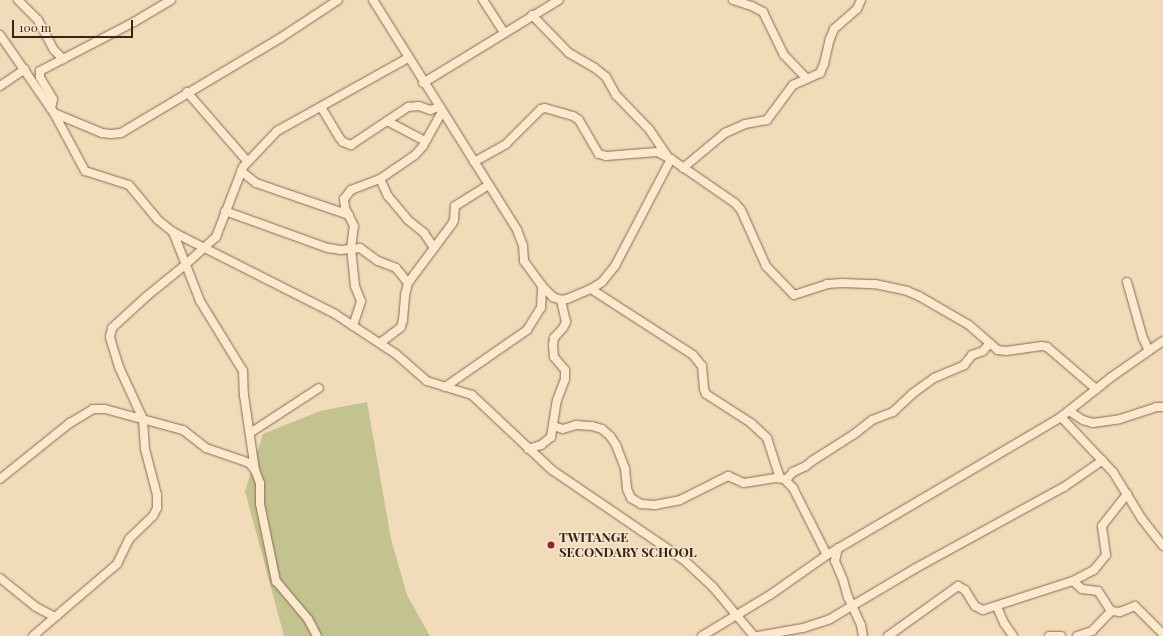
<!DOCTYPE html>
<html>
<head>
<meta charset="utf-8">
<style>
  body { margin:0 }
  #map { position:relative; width:1163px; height:636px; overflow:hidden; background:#f1dbb9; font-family:"Playfair Display",serif }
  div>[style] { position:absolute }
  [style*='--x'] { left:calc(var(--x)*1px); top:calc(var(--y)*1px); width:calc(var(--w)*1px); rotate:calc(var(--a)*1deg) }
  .cemetery>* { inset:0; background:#c2c38e }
  .roads { filter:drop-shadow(0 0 1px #896a53) drop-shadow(0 0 1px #896a53) }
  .minor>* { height:8px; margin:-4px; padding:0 4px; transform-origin:4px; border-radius:4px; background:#fce9cd }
  .dots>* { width:11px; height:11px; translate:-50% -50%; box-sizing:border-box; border:2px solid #f8e6ca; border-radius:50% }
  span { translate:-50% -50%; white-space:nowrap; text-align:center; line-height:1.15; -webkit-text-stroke:3px #f8e6ca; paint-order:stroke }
  .poi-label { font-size:13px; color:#362419; font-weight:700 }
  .left { translate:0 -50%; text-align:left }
  .scale { position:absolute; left:12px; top:20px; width:121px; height:18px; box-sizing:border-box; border:2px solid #362419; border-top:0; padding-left:5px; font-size:12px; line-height:14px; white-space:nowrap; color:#362419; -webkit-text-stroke:3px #f8e6ca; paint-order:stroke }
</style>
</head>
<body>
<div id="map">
  <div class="cemetery">
    <i style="clip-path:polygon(367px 402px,391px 539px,407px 595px,430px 636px,284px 636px,245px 491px,263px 434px,320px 411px)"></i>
  </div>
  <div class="roads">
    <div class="minor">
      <i style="--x:18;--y:0;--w:28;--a:45"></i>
      <i style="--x:38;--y:20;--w:34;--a:62"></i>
      <i style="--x:54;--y:50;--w:13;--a:45"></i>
      <i style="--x:373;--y:0;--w:271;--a:57.9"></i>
      <i style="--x:517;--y:230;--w:17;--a:69"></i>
      <i style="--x:523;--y:246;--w:15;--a:86"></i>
      <i style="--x:524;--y:261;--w:31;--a:54"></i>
      <i style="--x:542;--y:286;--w:16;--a:45"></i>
      <i style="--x:553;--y:297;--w:9;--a:21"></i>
      <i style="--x:561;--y:300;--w:6;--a:-9"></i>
      <i style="--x:567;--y:299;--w:26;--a:-23"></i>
      <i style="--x:591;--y:289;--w:13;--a:-32"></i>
      <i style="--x:602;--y:282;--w:21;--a:-51"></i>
      <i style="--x:615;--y:266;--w:121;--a:-62.4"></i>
      <i style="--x:483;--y:0;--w:38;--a:57"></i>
      <i style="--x:733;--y:0;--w:20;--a:18"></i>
      <i style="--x:752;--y:6;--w:13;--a:29"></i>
      <i style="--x:763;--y:12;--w:48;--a:64"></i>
      <i style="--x:784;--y:55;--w:33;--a:46"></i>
      <i style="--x:532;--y:15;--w:53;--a:45.8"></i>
      <i style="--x:569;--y:53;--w:30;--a:30"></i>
      <i style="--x:595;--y:68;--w:14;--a:39"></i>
      <i style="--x:606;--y:77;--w:21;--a:61"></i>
      <i style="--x:616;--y:95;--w:47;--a:45.9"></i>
      <i style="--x:649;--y:129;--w:32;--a:56"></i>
      <i style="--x:0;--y:35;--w:95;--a:55.3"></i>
      <i style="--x:54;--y:113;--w:66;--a:61.9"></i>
      <i style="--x:85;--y:171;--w:46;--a:17.7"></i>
      <i style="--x:129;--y:185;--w:45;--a:50.4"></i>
      <i style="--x:158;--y:220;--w:19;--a:39"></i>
      <i style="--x:173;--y:232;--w:182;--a:26.8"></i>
      <i style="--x:335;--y:314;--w:73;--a:33.3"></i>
      <i style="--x:396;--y:354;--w:41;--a:41.1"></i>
      <i style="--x:427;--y:381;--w:47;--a:17.3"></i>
      <i style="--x:472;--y:395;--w:110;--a:43.2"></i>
      <i style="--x:552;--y:470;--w:160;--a:34.3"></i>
      <i style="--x:684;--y:560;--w:40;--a:43"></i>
      <i style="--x:713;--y:587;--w:64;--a:50.1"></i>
      <i style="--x:423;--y:83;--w:159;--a:-31.4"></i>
      <i style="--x:0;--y:86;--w:30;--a:-34"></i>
      <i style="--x:187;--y:92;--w:91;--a:49"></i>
      <i style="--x:321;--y:107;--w:35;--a:59"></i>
      <i style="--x:339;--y:137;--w:6;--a:51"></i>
      <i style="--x:343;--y:142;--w:9;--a:21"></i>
      <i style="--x:351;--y:145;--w:69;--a:-33.7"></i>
      <i style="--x:408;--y:107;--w:11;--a:-5"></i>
      <i style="--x:419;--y:106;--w:12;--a:20"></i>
      <i style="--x:430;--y:110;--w:9;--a:-18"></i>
      <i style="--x:51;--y:109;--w:10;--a:-79"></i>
      <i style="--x:53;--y:99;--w:26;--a:-121"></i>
      <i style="--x:40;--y:77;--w:6;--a:-90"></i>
      <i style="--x:40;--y:71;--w:106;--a:-27.5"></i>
      <i style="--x:134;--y:22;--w:43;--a:-30.7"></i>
      <i style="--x:54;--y:113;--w:52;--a:22.6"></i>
      <i style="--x:102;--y:133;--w:9;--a:6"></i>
      <i style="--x:111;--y:134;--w:10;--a:-6"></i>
      <i style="--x:121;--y:133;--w:187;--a:-30.8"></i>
      <i style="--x:282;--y:37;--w:67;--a:-33.5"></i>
      <i style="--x:387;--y:121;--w:43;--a:27.8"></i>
      <i style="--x:474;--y:162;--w:37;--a:-29"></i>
      <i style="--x:506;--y:144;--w:49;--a:-45"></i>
      <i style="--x:541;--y:109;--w:4;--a:-14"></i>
      <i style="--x:545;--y:108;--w:29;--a:16"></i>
      <i style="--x:573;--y:116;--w:7;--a:34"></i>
      <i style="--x:579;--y:120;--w:39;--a:60"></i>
      <i style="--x:599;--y:154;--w:7;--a:16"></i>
      <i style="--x:606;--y:156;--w:51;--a:-4.5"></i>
      <i style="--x:657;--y:152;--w:16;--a:27"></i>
      <i style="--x:671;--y:159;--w:78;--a:34.5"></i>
      <i style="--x:735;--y:203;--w:9;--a:49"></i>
      <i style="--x:741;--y:210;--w:61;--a:65.9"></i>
      <i style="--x:766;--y:266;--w:40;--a:46"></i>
      <i style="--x:794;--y:295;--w:35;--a:-18"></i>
      <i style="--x:827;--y:284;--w:15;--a:-4"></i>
      <i style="--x:842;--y:283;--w:33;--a:2"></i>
      <i style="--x:875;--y:284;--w:33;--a:12"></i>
      <i style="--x:907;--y:291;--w:13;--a:23"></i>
      <i style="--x:919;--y:296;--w:58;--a:30.1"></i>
      <i style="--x:969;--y:325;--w:38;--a:41"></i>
      <i style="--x:998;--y:350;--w:8;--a:7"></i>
      <i style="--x:1006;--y:351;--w:36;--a:-8"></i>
      <i style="--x:1042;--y:346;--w:5;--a:11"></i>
      <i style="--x:1047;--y:347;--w:65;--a:40.6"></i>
      <i style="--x:683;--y:168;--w:55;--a:-39.8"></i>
      <i style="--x:725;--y:133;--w:22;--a:-24"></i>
      <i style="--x:745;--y:124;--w:22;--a:-10"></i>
      <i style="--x:767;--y:120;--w:44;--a:-53.4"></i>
      <i style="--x:793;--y:85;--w:30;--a:-24"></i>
      <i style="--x:820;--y:73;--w:10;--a:-66"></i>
      <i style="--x:824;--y:64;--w:26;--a:-77"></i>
      <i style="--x:830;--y:39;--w:11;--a:-68"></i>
      <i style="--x:834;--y:29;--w:30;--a:-41"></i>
      <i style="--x:857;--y:9;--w:10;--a:-66"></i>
      <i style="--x:241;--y:171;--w:19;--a:39"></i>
      <i style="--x:256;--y:183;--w:98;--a:19"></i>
      <i style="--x:380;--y:179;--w:19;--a:65"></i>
      <i style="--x:388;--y:196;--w:31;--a:50"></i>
      <i style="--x:408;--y:220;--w:21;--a:39"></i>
      <i style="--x:424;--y:233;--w:18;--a:56"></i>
      <i style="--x:225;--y:211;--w:109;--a:19.8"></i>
      <i style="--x:328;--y:248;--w:13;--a:9"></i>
      <i style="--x:341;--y:250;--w:19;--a:-6"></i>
      <i style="--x:360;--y:248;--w:22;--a:36"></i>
      <i style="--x:378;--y:261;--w:19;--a:21"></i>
      <i style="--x:396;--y:268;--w:19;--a:51"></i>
      <i style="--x:173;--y:232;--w:74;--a:68.6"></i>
      <i style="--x:200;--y:301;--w:82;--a:58.4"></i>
      <i style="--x:243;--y:371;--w:24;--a:88"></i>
      <i style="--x:244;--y:395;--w:76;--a:81.7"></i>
      <i style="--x:1127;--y:282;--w:58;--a:74.1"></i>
      <i style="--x:1143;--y:338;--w:14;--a:65"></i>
      <i style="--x:591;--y:289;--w:121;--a:32.9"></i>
      <i style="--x:693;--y:355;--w:14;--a:51"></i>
      <i style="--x:702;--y:366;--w:23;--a:85"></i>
      <i style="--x:704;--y:389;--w:5;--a:68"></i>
      <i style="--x:706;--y:394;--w:54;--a:32.8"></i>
      <i style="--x:751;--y:423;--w:22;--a:43"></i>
      <i style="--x:767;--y:438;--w:42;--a:72"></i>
      <i style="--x:353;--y:326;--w:26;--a:-72"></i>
      <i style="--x:361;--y:301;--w:16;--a:-112"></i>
      <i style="--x:355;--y:286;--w:37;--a:-96"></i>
      <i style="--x:351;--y:249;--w:23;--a:-83"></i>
      <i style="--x:354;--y:226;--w:20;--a:-117"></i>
      <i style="--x:345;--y:208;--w:9;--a:-96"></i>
      <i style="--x:344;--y:199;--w:11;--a:-52"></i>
      <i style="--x:351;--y:190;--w:31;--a:-21"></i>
      <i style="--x:380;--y:179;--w:42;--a:-34.4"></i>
      <i style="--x:415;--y:155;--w:12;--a:-48"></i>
      <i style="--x:423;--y:146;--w:39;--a:-61"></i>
      <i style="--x:380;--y:343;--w:26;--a:-37"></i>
      <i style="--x:401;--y:327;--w:7;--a:-74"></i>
      <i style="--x:403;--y:320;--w:25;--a:-85"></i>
      <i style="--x:405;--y:295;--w:12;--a:-76"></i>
      <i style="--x:408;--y:283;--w:74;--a:-53.3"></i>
      <i style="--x:452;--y:224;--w:4;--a:-63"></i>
      <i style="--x:454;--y:220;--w:14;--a:-86"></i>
      <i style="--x:455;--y:206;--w:39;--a:-32"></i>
      <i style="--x:445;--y:387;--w:100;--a:-34.8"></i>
      <i style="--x:527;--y:330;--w:26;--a:-58"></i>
      <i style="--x:541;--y:308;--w:22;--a:-87"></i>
      <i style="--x:1069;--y:411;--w:17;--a:33"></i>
      <i style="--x:1083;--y:420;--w:10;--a:17"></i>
      <i style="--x:1093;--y:423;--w:27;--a:-8"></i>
      <i style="--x:1120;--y:419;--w:38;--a:-18"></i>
      <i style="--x:1156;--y:407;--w:7;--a:0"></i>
      <i style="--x:1061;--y:417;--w:76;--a:46.6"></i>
      <i style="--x:1113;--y:472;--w:55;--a:58.3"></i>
      <i style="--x:1142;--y:519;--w:34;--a:52"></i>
      <i style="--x:553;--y:426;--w:10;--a:17"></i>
      <i style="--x:563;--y:429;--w:14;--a:-17"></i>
      <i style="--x:576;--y:425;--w:16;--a:4"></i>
      <i style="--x:592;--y:426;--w:10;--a:17"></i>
      <i style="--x:602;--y:429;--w:11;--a:41"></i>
      <i style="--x:610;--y:436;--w:11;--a:56"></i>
      <i style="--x:616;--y:445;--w:26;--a:69"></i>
      <i style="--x:625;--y:469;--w:20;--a:84"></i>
      <i style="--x:627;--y:489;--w:10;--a:66"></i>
      <i style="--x:631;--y:498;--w:12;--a:31"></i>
      <i style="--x:641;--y:504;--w:14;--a:4"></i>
      <i style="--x:655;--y:505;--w:25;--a:-11"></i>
      <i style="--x:680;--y:500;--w:54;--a:-26.6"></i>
      <i style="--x:728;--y:476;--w:17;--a:24"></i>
      <i style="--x:744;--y:483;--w:32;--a:-9"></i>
      <i style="--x:776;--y:478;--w:8;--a:7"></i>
      <i style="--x:784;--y:479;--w:13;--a:45"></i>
      <i style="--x:793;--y:488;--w:75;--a:63.1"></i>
      <i style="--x:250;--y:433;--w:82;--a:-33.1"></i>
      <i style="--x:528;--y:449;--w:14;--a:-17"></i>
      <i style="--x:541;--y:445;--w:13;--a:-39"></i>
      <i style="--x:551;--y:437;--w:37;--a:-81"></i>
      <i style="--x:557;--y:400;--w:22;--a:-69"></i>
      <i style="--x:565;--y:379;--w:9;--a:-90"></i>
      <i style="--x:565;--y:370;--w:17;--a:-130"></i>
      <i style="--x:554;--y:357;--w:12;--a:-95"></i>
      <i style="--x:553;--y:345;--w:7;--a:-82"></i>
      <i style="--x:554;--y:338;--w:13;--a:-48"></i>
      <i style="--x:563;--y:328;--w:7;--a:-63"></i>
      <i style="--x:566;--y:322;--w:23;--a:-103"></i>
      <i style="--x:0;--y:479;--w:90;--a:-38.7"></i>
      <i style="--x:70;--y:423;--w:27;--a:-31"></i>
      <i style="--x:93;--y:409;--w:12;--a:0"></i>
      <i style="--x:105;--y:409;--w:81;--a:15.1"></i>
      <i style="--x:183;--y:430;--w:29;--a:38"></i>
      <i style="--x:206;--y:448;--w:37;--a:19"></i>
      <i style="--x:241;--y:460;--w:9;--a:21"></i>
      <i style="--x:249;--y:463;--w:9;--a:49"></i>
      <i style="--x:255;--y:470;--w:14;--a:69"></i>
      <i style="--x:260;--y:483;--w:21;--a:90"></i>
      <i style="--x:260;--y:504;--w:79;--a:78.3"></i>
      <i style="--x:276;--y:581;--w:50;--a:49.9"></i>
      <i style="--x:308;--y:619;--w:19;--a:62"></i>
      <i style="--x:786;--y:480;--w:11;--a:-49"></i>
      <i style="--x:793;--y:472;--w:14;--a:-25"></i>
      <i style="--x:806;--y:466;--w:8;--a:-40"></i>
      <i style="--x:812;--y:461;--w:49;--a:-32.4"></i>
      <i style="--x:853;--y:435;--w:24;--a:-38"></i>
      <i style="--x:872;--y:420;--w:22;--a:-21"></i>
      <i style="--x:893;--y:412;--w:26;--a:-43"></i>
      <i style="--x:912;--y:394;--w:27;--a:-36"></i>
      <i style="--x:934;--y:378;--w:33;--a:-23"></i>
      <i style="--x:964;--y:365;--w:13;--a:-51"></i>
      <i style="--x:972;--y:355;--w:12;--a:-20"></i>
      <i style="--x:983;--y:351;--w:9;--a:-49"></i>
      <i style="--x:838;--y:548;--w:13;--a:103"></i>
      <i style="--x:835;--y:561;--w:21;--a:67"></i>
      <i style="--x:843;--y:580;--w:18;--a:74"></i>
      <i style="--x:848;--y:597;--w:31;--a:65"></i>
      <i style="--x:861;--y:625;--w:11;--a:80"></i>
      <i style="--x:0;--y:578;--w:46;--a:38.9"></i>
      <i style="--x:36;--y:607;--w:21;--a:28"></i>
      <i style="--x:1073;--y:581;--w:12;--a:42"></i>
      <i style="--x:1082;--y:589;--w:16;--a:7"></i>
      <i style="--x:1098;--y:591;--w:24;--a:57"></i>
      <i style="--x:1111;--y:611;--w:9;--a:6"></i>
      <i style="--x:1120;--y:612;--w:16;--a:-22"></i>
      <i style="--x:1135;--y:606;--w:40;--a:45"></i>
      <i style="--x:997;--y:607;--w:17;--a:66"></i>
      <i style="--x:1004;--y:623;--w:16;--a:55"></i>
      <i style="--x:33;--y:636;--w:111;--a:-40.6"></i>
      <i style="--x:117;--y:564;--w:28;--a:-64"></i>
      <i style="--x:129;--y:539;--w:33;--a:-44"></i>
      <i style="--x:153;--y:516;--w:9;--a:-63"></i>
      <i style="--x:157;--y:508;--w:13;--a:-90"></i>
      <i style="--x:157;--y:495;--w:48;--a:-104.6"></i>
      <i style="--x:145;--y:449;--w:30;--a:-94"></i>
      <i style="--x:143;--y:419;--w:57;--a:-114.8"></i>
      <i style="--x:119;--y:367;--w:31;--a:-107"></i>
      <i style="--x:110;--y:337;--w:9;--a:-77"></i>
      <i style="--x:112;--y:328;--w:47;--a:-42.4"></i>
      <i style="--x:147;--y:296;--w:49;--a:-39.2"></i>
      <i style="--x:185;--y:265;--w:42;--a:-42.1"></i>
      <i style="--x:216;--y:237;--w:75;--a:-68.9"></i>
      <i style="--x:243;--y:167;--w:50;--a:-46.6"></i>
      <i style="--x:277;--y:131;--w:150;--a:-29.1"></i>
      <i style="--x:702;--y:636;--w:79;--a:-31.1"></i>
      <i style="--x:770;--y:595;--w:70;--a:-35.1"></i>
      <i style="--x:827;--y:555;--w:272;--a:-30.5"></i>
      <i style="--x:1061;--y:417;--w:63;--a:-38.5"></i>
      <i style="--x:1110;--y:378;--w:65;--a:-34.9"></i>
      <i style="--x:758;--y:636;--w:46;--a:-10.1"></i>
      <i style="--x:803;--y:628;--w:28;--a:-18"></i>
      <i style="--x:830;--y:619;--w:100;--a:-30.7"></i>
      <i style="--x:916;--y:568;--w:169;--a:-28.7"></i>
      <i style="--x:1064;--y:487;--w:47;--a:-34.7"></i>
      <i style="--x:888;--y:636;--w:86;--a:-35.5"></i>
      <i style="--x:958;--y:586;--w:8;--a:30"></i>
      <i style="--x:965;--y:590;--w:19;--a:58"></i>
      <i style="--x:975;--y:606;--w:9;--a:27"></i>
      <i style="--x:983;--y:610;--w:95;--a:-17.9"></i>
      <i style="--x:1073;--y:581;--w:24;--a:-28"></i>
      <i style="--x:1094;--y:570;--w:19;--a:-51"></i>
      <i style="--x:1106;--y:555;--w:29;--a:-98"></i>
      <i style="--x:1102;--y:526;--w:41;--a:-52"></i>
      <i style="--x:1049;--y:636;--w:12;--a:0"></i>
      <i style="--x:1077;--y:636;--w:16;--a:-18"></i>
      <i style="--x:1092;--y:631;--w:28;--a:-46"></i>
    </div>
  </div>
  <div class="dots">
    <i style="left:551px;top:545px;background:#9d1e2c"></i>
  </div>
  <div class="poi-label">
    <span class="left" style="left:559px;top:545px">TWITANGE<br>SECONDARY SCHOOL</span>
  </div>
  <div class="scale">100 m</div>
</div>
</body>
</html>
